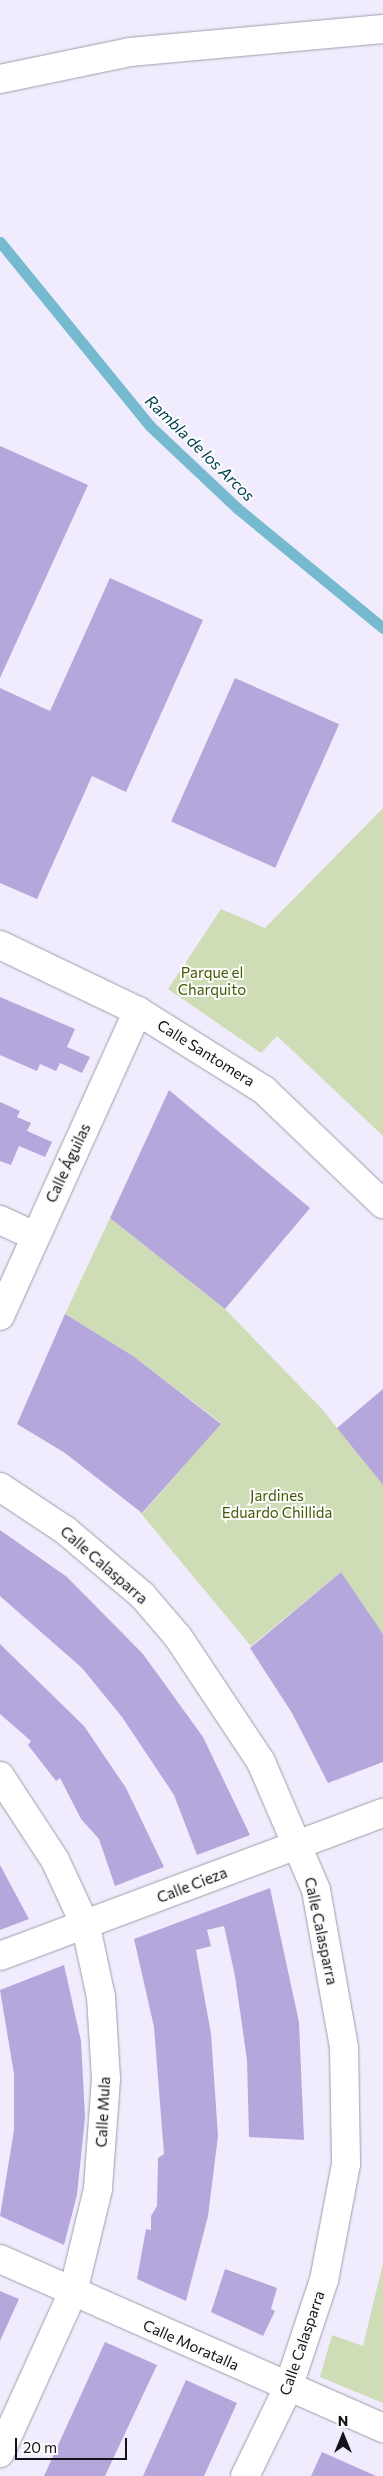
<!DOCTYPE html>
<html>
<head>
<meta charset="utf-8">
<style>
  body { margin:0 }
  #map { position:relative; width:383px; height:2476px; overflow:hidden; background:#f0ecfd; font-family:Commissioner,sans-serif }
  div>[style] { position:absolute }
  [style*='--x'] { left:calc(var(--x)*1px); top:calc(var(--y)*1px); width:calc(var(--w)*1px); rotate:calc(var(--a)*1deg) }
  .green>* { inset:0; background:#ceddb5 }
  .stream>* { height:11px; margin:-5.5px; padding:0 5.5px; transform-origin:5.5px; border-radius:5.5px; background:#75bacf }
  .building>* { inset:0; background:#b5a7db; transform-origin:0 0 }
  .roads { filter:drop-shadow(0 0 1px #9f9cab) drop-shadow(0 0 1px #9f9cab) }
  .street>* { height:28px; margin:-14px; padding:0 14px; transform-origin:14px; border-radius:14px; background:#fff }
  .primary>* { height:28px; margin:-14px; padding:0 14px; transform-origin:14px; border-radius:14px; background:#fff }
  span { translate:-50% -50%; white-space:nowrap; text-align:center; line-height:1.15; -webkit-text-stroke:4px #fcfcfc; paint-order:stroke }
  .park-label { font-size:15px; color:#445902 }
  .street-label { font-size:15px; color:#141218 }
  .water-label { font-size:16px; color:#004150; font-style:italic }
  .north { position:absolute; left:318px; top:2411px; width:50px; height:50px; -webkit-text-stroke:4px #fcfcfc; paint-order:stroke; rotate:0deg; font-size:14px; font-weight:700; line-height:20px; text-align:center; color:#141218 }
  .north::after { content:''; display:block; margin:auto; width:18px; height:22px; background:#141218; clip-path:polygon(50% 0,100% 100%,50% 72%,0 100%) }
  .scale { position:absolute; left:15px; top:2438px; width:112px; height:22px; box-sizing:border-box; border:2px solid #141218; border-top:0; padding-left:6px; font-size:15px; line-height:18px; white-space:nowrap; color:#141218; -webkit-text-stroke:4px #fcfcfc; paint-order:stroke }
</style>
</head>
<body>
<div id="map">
  <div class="green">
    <i style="clip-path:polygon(383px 808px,383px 1136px,277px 1036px,261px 1053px,168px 989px,221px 909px,265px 928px)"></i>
    <i style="clip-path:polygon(110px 1218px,225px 1309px,322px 1409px,383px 1485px,383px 1634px,341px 1572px,251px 1646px,139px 1511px,143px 1513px,221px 1423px,133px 1356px,65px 1314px)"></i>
    <i style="clip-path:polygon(383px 2263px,383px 2403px,320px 2377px,332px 2335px,363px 2346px)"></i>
  </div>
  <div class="stream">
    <i style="--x:0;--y:242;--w:237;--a:50.8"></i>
    <i style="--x:150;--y:426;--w:120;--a:43.3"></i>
    <i style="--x:237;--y:508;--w:189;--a:39.4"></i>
  </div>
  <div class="building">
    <i style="clip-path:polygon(0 446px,88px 485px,0 678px)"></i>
    <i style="clip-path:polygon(110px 578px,203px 620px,126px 792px,92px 776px,37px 899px,0 883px,0 688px,50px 711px)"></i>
    <i style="left:235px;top:678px;width:114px;height:157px;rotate:24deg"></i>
    <i style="clip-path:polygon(0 997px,75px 1029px,67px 1047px,90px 1057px,82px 1073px,60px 1063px,56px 1071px,40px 1064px,37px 1071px,0 1055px)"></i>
    <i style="clip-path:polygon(169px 1090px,310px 1208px,225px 1309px,110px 1218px)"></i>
    <i style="clip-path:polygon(0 1102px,20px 1111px,17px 1117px,31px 1123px,27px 1131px,52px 1142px,45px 1157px,19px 1146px,11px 1165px,0 1161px)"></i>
    <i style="clip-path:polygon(65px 1314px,133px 1356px,221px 1424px,142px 1513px,65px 1453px,17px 1424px)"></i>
    <i style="clip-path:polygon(383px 1389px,383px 1485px,337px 1428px)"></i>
    <i style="clip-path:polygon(0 1530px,67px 1577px,143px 1654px,203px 1737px,250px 1835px,197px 1855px,174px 1795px,122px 1717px,82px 1668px,0 1596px)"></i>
    <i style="clip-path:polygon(341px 1572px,383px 1634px,383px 1762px,328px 1783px,292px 1713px,250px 1648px)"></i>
    <i style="clip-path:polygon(0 1644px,84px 1726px,126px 1788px,164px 1867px,115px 1886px,99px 1839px,81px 1819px,60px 1778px,56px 1781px,28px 1745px,31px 1741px,0 1714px)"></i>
    <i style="clip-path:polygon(0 1865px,29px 1919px,0 1930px)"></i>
    <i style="clip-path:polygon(270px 1888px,299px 2022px,304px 2140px,249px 2137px,247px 2060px,235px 1976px,224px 1926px,207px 1930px,211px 1946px,196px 1950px,211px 2034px,218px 2136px,208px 2216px,186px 2301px,137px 2279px,146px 2229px,151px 2230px,151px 2216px,157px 2206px,158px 2158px,164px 2154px,154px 2027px,134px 1939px)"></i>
    <i style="clip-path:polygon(64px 1965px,81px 2041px,85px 2117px,77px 2195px,64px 2245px,0 2216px,14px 2130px,14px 2074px,0 1990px)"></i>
    <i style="clip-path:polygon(225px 2269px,277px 2288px,271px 2309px,275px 2311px,263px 2336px,211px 2312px)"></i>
    <i style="clip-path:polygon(0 2291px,19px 2299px,0 2341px)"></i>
    <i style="clip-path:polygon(105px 2342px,157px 2365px,105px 2476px,44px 2476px)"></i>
    <i style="clip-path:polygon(186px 2380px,237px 2403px,204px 2476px,143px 2476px)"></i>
    <i style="clip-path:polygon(322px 2452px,376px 2476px,311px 2476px)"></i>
  </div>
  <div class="roads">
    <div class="street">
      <i style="--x:0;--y:945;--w:153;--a:25.6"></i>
      <i style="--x:138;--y:1011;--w:149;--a:32.1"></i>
      <i style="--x:264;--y:1090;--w:165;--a:43.8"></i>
      <i style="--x:0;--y:1220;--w:38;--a:25"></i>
      <i style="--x:0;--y:1316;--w:335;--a:-65.7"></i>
      <i style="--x:0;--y:1487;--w:78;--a:33.5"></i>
      <i style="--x:65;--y:1530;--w:101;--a:40.2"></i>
      <i style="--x:142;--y:1595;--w:55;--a:49.4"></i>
      <i style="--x:178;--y:1637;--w:150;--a:56.4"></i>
      <i style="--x:261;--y:1762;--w:139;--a:66.7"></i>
      <i style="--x:316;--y:1890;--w:159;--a:79.9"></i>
      <i style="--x:344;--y:2047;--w:117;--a:89"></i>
      <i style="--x:346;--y:2164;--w:118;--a:100.7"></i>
      <i style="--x:324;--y:2280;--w:114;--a:108.4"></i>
      <i style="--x:288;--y:2388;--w:98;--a:116"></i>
      <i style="--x:0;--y:1776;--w:100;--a:56.8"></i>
      <i style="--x:55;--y:1860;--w:74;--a:65.2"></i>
      <i style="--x:86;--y:1927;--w:72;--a:77.9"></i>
      <i style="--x:101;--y:1997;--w:82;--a:86.5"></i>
      <i style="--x:106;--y:2079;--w:110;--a:94.2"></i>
      <i style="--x:98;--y:2189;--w:106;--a:103.6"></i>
      <i style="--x:73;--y:2292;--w:177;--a:114.4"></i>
      <i style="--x:0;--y:1956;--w:409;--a:-20.5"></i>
      <i style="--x:0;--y:2259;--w:419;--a:23.8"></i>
    </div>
    <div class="primary">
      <i style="--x:0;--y:79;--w:133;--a:-11.7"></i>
      <i style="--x:130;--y:52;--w:254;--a:-5.2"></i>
    </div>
  </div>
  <div class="park-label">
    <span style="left:212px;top:981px">Parque el<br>Charquito</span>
    <span style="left:277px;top:1504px">Jardines<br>Eduardo Chillida</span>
  </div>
  <div class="street-label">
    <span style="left:206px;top:1053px;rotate:32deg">Calle Santomera</span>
    <span style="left:68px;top:1163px;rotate:-65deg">Calle Águilas</span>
    <span style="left:104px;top:1565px;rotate:41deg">Calle Calasparra</span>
    <span style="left:192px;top:1885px;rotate:-21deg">Calle Cieza</span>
    <span style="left:321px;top:1931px;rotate:78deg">Calle Calasparra</span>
    <span style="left:103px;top:2112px;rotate:-87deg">Calle Mula</span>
    <span style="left:302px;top:2343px;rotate:-71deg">Calle Calasparra</span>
    <span style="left:191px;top:2345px;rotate:24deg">Calle Moratalla</span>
  </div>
  <div class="water-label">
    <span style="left:200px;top:448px;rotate:44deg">Rambla de los Arcos</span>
  </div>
  <div class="north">N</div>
  <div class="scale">20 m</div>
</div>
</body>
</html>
